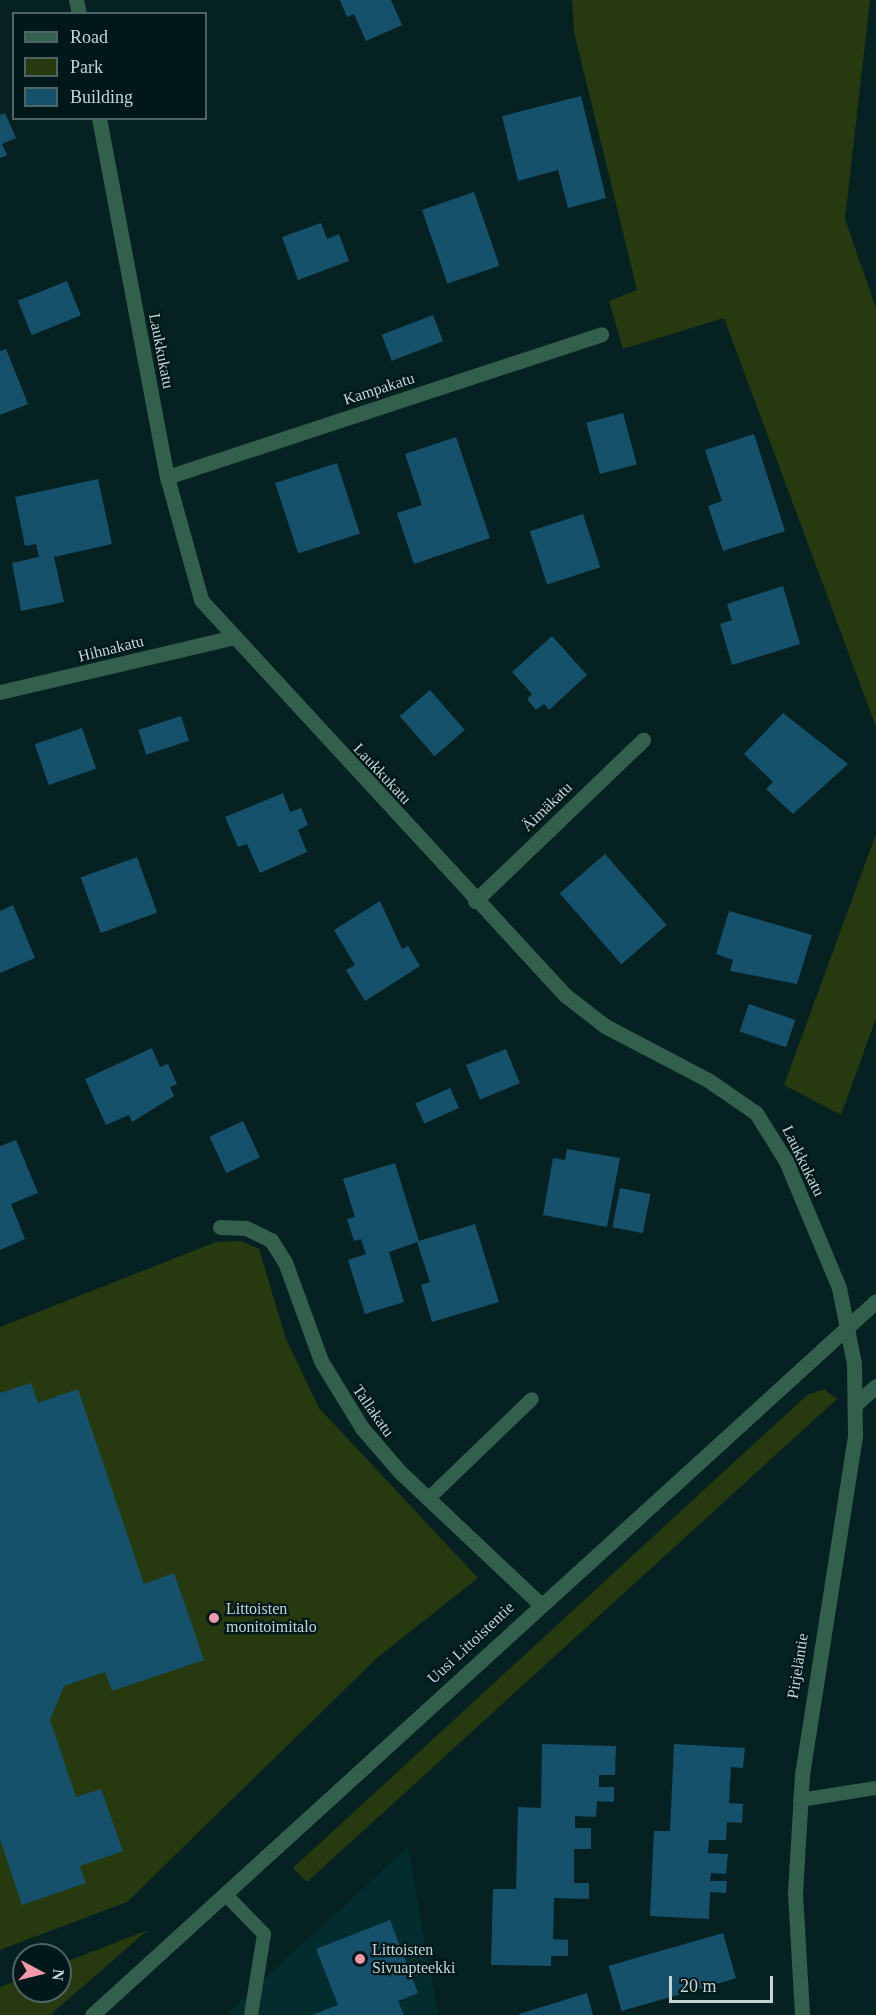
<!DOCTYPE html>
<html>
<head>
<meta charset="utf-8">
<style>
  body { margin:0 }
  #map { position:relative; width:876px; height:2015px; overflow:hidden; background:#052122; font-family:Georgia,serif }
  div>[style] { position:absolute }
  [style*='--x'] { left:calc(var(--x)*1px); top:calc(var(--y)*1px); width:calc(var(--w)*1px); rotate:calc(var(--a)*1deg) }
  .built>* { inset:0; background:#022c2d }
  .green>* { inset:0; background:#26390f }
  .building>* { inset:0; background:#16516b; transform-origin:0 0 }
  .service>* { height:14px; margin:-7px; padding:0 7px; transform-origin:7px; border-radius:7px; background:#33604d }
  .minor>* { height:15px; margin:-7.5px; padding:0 7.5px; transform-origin:7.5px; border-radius:7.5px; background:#33604d }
  .tertiary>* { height:15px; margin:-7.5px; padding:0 7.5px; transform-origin:7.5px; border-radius:7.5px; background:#33604d }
  .dots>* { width:16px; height:16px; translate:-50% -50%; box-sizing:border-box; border:3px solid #001819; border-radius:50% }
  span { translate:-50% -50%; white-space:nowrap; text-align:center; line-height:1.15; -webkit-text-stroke:4.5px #001819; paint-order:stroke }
  .street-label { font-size:16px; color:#c5d5d5 }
  .poi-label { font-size:16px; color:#c5d5d5 }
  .left { translate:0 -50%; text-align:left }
  .legend { position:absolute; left:12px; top:12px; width:195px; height:108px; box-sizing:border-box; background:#001819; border:2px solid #4f6464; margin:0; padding:8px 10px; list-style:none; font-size:18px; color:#c5d5d5 }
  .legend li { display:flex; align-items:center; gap:12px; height:30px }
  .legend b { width:30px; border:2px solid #4f6464 }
  .north { position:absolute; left:12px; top:1943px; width:60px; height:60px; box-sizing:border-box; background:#001819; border:2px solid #4f6464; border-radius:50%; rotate:97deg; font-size:16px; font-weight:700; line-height:24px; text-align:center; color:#c5d5d5 }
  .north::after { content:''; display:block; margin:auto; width:21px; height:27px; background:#f39aaa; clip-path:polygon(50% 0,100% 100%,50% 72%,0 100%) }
  .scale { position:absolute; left:669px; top:1976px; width:104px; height:27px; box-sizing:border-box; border:3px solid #c5d5d5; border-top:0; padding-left:8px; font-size:18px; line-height:21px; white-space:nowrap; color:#c5d5d5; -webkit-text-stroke:4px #001819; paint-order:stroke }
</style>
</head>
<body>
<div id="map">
  <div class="built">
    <i style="clip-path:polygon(408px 1847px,438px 2015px,225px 2015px)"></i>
  </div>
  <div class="green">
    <i style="clip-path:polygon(572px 0,870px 0,845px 219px,876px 308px,876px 727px,724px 318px,623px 349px,609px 301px,637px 290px,574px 32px)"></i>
    <i style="clip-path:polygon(876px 834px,876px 1018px,841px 1115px,784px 1085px)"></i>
    <i style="clip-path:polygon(241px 1241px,259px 1249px,286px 1339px,319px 1408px,478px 1578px,378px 1657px,127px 1902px,0 1950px,0 1327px,216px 1242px)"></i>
    <i style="clip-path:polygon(824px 1389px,837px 1399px,307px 1882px,293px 1868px,807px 1395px)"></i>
    <i style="clip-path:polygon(148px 1930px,50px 2015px,0 2015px,0 1987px,24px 1978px,24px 1991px,60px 1991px,60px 1964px)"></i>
  </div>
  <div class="building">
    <i style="clip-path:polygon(340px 0,391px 0,402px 25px,366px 41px,354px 14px,347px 17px)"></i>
    <i style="clip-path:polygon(581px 96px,606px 198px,568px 208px,558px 170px,518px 181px,502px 116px)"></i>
    <i style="clip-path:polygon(5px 113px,16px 138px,2px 144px,7px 155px,0 158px,0 115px)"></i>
    <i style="left:474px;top:192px;width:78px;height:55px;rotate:71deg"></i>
    <i style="clip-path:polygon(321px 223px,327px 239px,339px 234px,349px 261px,298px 280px,282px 237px)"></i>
    <i style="left:67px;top:281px;width:37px;height:53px;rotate:68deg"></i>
    <i style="left:433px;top:315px;width:28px;height:55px;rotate:69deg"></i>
    <i style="clip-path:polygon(6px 349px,28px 404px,0 415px,0 351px)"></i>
    <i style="left:623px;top:413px;width:53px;height:38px;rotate:75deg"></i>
    <i style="clip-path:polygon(754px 434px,785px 531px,723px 551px,708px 506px,722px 501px,705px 450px)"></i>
    <i style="clip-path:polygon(456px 437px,490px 538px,414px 564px,397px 513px,422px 505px,405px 454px)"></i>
    <i style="left:337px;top:463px;width:74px;height:65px;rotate:72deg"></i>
    <i style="clip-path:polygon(98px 479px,112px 544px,54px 557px,64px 602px,21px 611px,12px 563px,39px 557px,36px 544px,25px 546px,15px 497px)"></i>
    <i style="left:583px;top:514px;width:56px;height:56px;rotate:72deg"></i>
    <i style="clip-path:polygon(783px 586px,800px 644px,732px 665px,720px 624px,732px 620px,727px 604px)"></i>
    <i style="clip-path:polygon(552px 636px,587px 675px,549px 710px,544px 704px,536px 710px,527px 699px,532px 694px,512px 672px)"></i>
    <i style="left:430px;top:690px;width:53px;height:40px;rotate:49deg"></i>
    <i style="clip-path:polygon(783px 713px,848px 764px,793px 814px,766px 789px,773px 782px,744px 754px)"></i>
    <i style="left:181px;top:716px;width:26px;height:45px;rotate:72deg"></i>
    <i style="left:82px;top:728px;width:43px;height:50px;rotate:71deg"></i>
    <i style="clip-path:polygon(283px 793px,290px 812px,301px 808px,308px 825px,298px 830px,307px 852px,260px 873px,247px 844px,238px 847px,225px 817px)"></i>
    <i style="left:605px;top:854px;width:94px;height:60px;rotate:49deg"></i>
    <i style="left:137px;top:857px;width:59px;height:60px;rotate:70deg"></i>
    <i style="clip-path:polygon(380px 901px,402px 949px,408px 946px,420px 966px,365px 1001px,346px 970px,355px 965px,334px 930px)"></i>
    <i style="clip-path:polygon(13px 905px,35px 958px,0 973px,0 911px)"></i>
    <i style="clip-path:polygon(729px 911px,812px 935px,797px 984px,730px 971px,733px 960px,716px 954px)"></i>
    <i style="left:749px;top:1004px;width:49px;height:29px;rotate:19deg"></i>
    <i style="clip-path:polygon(152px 1048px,160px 1067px,168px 1064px,177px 1084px,170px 1087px,174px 1096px,132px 1122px,129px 1115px,106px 1125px,85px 1079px)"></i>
    <i style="left:506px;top:1049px;width:37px;height:43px;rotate:68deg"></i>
    <i style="left:450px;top:1088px;width:22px;height:38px;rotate:66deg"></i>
    <i style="left:243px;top:1121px;width:40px;height:37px;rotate:65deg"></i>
    <i style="clip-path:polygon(16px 1140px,38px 1193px,11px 1204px,25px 1239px,0 1250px,0 1146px)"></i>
    <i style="clip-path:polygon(567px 1149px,620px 1158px,607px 1227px,543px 1215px,553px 1158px,565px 1160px)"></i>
    <i style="clip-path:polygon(395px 1163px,419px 1241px,475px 1224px,499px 1302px,432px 1322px,421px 1285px,430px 1282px,417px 1242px,389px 1252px,404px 1302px,365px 1314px,348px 1260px,366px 1254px,361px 1239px,354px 1241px,347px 1219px,355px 1217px,343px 1179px)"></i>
    <i style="left:620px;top:1188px;width:31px;height:40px;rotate:11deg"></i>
    <i style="clip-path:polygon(31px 1383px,38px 1403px,78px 1389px,144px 1584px,174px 1573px,204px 1660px,112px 1691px,105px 1672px,64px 1686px,50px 1720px,76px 1797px,101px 1789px,123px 1851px,80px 1866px,86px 1883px,22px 1905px,0 1839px,0 1393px)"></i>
    <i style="clip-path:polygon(542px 1744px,616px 1746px,615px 1775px,599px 1775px,599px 1787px,614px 1787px,614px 1802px,597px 1801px,596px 1817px,575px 1816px,575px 1828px,591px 1828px,591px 1849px,574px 1849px,574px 1883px,589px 1883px,589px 1899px,554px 1898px,553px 1939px,568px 1940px,568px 1956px,551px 1956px,551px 1966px,491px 1965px,493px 1889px,516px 1889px,518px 1807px,541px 1808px)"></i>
    <i style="clip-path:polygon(674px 1744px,745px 1748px,743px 1768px,731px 1767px,729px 1803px,743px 1804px,742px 1823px,727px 1822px,726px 1840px,709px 1840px,708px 1853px,728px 1854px,726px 1874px,711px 1873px,710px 1881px,727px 1881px,726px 1893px,710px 1892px,709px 1919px,650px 1916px,654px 1831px,670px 1831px)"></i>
    <i style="clip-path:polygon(390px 1920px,418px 1993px,398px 2001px,404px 2015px,312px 2015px,338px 2005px,316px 1949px)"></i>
    <i style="left:723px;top:1933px;width:47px;height:119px;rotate:74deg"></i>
    <i style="clip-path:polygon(587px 1993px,593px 2015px,519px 2015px,519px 2014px)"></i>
  </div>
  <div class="service">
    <i style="--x:428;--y:1499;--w:144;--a:-43.9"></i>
    <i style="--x:800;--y:1800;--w:77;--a:-9"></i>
    <i style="--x:225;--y:1894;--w:56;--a:45.7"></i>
    <i style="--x:264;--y:1934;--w:82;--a:99.1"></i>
  </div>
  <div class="minor">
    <i style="--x:76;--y:0;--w:14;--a:78"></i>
    <i style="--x:99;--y:118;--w:365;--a:79.3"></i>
    <i style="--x:167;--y:477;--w:128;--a:74.5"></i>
    <i style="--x:201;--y:600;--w:537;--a:47.34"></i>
    <i style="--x:565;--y:995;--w:51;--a:37.8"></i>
    <i style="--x:605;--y:1026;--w:116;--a:27.7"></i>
    <i style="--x:708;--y:1080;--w:58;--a:34.5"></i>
    <i style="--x:756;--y:1113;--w:57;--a:58"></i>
    <i style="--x:786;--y:1161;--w:138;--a:67.3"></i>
    <i style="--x:839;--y:1288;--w:77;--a:78.8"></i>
    <i style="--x:854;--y:1364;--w:72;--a:89.2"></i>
    <i style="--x:855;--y:1436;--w:343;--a:98.9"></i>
    <i style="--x:802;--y:1775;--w:118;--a:93.4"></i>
    <i style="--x:795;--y:1893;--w:122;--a:86.7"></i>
    <i style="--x:167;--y:477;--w:457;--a:-18.2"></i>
    <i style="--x:0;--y:692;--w:237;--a:-13.2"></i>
    <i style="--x:475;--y:901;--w:233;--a:-43.8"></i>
    <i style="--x:220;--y:1227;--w:26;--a:2"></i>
    <i style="--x:246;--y:1228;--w:28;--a:26"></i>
    <i style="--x:271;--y:1240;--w:26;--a:58"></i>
    <i style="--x:285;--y:1262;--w:105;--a:70"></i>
    <i style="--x:321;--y:1361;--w:79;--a:58.5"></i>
    <i style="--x:362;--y:1428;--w:58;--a:49.2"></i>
    <i style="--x:400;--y:1472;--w:192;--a:43.3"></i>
    <i style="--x:857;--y:1403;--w:25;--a:-42"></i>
  </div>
  <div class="tertiary">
    <i style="--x:92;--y:2015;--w:1060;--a:-42.32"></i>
  </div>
  <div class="dots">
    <i style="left:214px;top:1618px;background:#f39aaa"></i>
    <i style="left:360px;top:1959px;background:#f39aaa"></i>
  </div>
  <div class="street-label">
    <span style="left:161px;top:351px;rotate:79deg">Laukkukatu</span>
    <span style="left:379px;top:389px;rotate:-18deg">Kampakatu</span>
    <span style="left:111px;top:649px;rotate:-14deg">Hihnakatu</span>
    <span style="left:382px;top:774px;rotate:47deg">Laukkukatu</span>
    <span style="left:547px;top:807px;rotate:-44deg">Äimäkatu</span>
    <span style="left:803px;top:1161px;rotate:64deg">Laukkukatu</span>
    <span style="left:373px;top:1411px;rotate:55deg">Tallakatu</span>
    <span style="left:471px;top:1643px;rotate:-43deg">Uusi Littoistentie</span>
    <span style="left:798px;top:1666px;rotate:-81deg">Pirjeläntie</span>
  </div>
  <div class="poi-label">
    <span class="left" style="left:226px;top:1618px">Littoisten<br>monitoimitalo</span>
    <span class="left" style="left:372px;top:1959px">Littoisten<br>Sivuapteekki</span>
  </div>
  <ul class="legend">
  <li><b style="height:8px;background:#33604d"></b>Road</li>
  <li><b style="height:16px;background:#26390f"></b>Park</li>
  <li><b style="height:16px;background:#16516b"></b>Building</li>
  </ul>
  <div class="north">N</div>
  <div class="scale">20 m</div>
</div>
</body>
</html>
